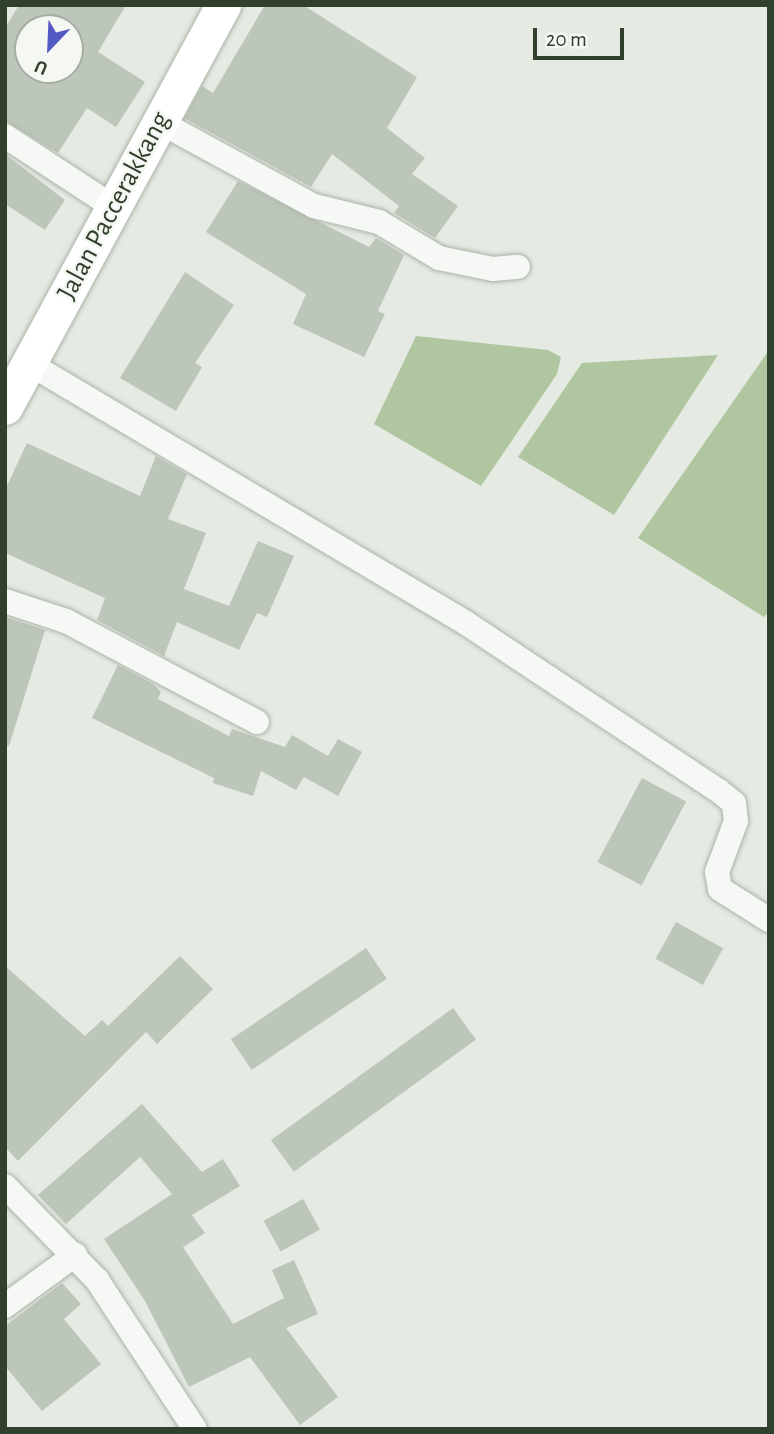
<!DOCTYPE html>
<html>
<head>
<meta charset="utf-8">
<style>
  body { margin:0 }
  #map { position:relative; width:774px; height:1434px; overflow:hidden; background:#e5eae2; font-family:"Alegreya Sans",sans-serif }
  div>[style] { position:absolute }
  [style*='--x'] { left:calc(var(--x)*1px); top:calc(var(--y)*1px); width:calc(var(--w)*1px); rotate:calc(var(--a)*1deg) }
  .water>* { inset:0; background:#afc6a1 }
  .building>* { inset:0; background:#bdc6ba; transform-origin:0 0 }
  .roads { filter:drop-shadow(0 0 2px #abb4a8) drop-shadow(0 0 2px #abb4a8) }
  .street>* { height:24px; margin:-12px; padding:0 12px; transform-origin:12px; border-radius:12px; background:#f6f8f5 }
  .secondary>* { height:35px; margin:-17.5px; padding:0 17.5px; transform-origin:17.5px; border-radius:17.5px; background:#fff }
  span { translate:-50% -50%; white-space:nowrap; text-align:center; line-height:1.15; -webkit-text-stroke:5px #f4f7f2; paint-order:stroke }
  .street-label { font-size:28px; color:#31402c }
  .frame { position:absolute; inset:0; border:7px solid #31402c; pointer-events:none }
  .north { position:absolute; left:14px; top:14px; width:70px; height:70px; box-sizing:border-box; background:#f4f7f2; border:2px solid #a6aea3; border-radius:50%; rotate:203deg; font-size:19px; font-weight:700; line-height:28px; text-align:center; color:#31402c }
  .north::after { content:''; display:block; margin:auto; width:24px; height:32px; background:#5359c3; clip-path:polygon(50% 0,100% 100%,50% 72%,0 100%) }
  .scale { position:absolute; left:533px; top:28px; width:91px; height:32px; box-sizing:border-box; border:4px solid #31402c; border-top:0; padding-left:9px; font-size:21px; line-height:24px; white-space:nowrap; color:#31402c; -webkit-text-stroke:5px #f4f7f2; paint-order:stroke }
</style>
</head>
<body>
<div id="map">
  <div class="water">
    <i style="clip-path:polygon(416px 336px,548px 350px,561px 357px,557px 374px,481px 486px,374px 424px)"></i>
    <i style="clip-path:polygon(769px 350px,769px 611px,764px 617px,638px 538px)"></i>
    <i style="clip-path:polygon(718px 355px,614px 515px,518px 457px,582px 363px)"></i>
  </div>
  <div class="building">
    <i style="clip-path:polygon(evenodd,19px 5px,126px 5px,98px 52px,145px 82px,116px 127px,87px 108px,58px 153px,5px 121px,5px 28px,19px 5px,28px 28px,70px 28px,70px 70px,28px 70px,28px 28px)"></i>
    <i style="clip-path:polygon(265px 5px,303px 5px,417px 77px,387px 128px,425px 158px,412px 174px,458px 206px,435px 238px,394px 213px,399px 206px,332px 154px,311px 187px,184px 118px,202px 86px,213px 93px)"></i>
    <i style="clip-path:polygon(5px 154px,65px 200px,45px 230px,5px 204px)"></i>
    <i style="clip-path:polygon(238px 181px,369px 247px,376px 238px,404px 255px,378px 311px,385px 314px,364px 357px,293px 324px,306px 294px,206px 232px)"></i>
    <i style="clip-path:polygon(185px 272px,234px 305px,195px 363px,202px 367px,176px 411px,120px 378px)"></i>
    <i style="clip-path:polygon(27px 443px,140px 496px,156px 456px,187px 474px,168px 519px,206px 533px,184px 589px,229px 606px,258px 541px,294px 556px,267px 617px,257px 613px,239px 650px,177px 622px,164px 656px,97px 620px,105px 598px,5px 553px,5px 490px)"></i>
    <i style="clip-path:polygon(5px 617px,45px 630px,9px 746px,5px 745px)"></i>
    <i style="clip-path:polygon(118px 665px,153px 684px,161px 692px,158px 699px,229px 736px,232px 729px,285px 747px,292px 735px,328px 756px,338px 739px,362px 752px,338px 796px,304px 777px,296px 790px,261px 771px,253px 796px,213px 783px,214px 778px,92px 718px)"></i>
    <i style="left:642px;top:778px;width:50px;height:95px;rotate:28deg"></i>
    <i style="left:676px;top:922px;width:54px;height:42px;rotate:29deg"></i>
    <i style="left:366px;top:948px;width:37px;height:163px;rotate:56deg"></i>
    <i style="clip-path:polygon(180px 956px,213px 989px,157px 1044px,146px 1032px,18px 1161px,5px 1147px,5px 966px,85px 1036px,102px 1020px,108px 1026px)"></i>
    <i style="left:453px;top:1008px;width:39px;height:225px;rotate:54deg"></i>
    <i style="clip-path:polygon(142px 1104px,202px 1172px,223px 1159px,240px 1186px,192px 1215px,205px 1233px,183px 1247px,233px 1324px,284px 1298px,272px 1270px,294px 1260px,318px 1314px,286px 1328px,338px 1397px,300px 1425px,250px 1357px,189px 1387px,145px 1301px,104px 1239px,172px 1194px,140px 1157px,66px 1224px,38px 1195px)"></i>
    <i style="left:303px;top:1199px;width:35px;height:45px;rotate:61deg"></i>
    <i style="clip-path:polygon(62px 1283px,81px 1304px,64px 1319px,101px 1364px,42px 1411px,5px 1366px,5px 1326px)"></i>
  </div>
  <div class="roads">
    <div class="street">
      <i style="--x:158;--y:121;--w:178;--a:28.6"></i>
      <i style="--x:314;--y:206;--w:67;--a:13.8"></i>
      <i style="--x:379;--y:222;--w:70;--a:31"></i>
      <i style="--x:439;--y:258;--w:55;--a:11.5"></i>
      <i style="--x:493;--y:269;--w:25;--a:-5"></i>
      <i style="--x:5;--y:136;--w:128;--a:33.2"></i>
      <i style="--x:30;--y:364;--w:507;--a:30.71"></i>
      <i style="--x:466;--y:623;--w:304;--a:33.6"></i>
      <i style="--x:719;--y:791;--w:19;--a:39"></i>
      <i style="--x:734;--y:803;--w:18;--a:84"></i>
      <i style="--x:736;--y:821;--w:54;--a:110.4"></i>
      <i style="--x:717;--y:872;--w:17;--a:80"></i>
      <i style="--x:720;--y:889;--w:58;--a:32.3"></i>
      <i style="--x:5;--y:601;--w:64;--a:18.2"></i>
      <i style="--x:66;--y:621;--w:216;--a:27.9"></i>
      <i style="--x:5;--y:1186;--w:132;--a:45.6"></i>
      <i style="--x:97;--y:1280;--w:178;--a:56.7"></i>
      <i style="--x:5;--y:1306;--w:87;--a:-36.1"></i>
    </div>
    <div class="secondary">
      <i style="--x:5;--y:407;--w:457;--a:-61.5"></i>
    </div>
  </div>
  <div class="street-label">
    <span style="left:114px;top:206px;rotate:-62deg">Jalan Paccerakkang</span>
  </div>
  <div class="frame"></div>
  <div class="north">U</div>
  <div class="scale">20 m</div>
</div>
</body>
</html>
